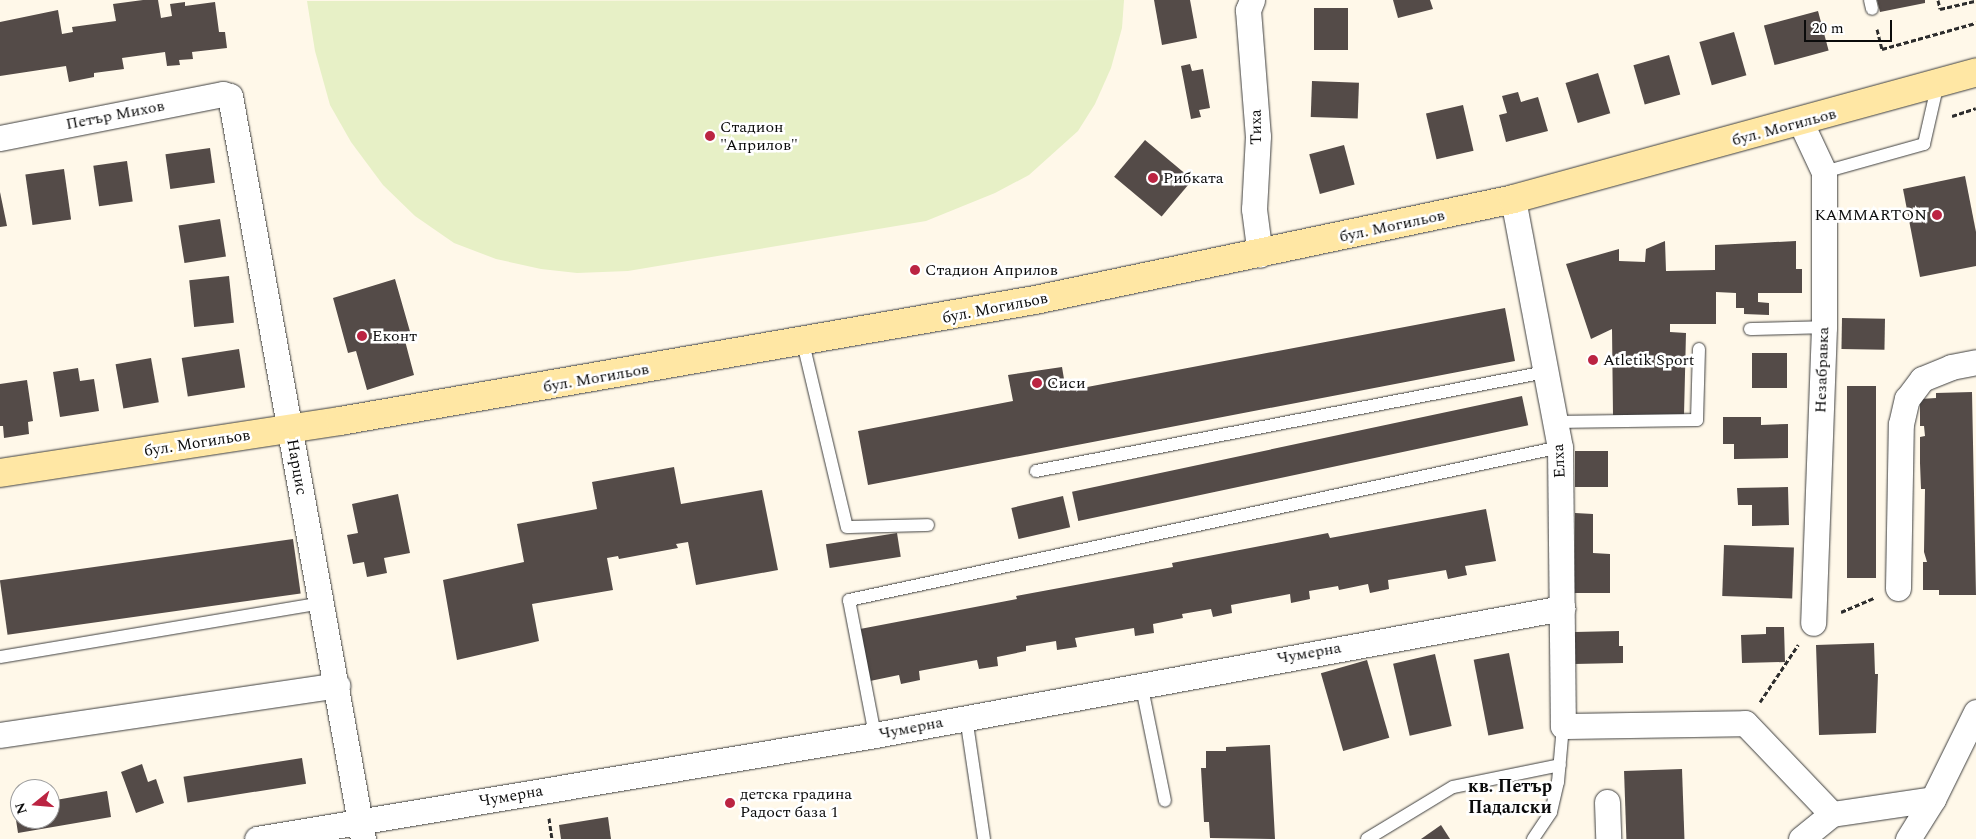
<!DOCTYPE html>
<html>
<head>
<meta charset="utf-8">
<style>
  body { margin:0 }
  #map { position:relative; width:1976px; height:839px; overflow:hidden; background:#fff8e9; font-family:Spectral,serif }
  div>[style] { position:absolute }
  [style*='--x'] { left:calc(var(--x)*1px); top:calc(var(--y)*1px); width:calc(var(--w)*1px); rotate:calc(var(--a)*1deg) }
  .pitch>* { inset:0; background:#e7f0c6 }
  .building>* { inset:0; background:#544b48; transform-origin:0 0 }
  .path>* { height:3px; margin-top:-1.5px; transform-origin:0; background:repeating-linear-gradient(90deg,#2d2d2d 0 5px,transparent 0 7.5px) }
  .roads { filter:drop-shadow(0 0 1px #3e3e3e) drop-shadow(0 0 1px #3e3e3e) }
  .lane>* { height:12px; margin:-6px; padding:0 6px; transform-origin:6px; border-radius:6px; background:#fff }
  .street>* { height:25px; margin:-12.5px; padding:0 12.5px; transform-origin:12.5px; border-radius:12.5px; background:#fff }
  .secondary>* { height:28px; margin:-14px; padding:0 14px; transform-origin:14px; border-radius:14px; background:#ffe7a4 }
  .dots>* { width:14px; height:14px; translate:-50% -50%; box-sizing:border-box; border:2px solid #fff; border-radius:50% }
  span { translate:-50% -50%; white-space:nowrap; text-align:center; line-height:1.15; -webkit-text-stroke:5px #fff; paint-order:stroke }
  .street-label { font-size:16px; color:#0b0b0b }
  .poi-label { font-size:16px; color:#0b0b0b }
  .left { translate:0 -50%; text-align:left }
  .right { translate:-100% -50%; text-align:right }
  .neighbourhood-label { font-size:18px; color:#0b0b0b; font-weight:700 }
  .north { position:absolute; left:10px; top:779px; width:50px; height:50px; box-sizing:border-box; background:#fff; border:1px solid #9d9d9d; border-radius:50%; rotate:253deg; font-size:14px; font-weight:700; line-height:20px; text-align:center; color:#0b0b0b }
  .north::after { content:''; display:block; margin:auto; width:18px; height:22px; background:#bb2442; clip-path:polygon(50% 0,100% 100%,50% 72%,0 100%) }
  .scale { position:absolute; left:1804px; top:20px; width:88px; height:22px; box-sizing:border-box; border:2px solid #0b0b0b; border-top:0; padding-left:6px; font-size:15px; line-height:18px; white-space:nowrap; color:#0b0b0b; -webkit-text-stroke:4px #fff; paint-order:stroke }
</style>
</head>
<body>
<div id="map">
  <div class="pitch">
    <i style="clip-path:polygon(1124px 0,1122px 28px,1111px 68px,1095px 104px,1078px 131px,1029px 175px,995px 193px,926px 221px,628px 271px,577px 273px,541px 269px,496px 259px,454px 243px,415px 216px,383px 185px,351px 142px,330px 105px,315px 51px,307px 1px)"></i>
  </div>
  <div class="building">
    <i style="clip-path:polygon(143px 0,158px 0,161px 18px,172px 16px,170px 4px,185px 2px,185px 6px,215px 2px,219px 32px,225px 32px,227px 48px,192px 52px,193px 59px,179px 60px,180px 65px,167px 66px,165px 52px,122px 58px,124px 69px,94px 73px,94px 77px,69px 82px,66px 66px,0 76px,0 22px,58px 10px,62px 34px,73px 32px,72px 27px,116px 21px,113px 4px)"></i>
    <i style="clip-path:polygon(1154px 0,1190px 0,1197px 38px,1162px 45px)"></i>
    <i style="clip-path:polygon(1393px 0,1430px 0,1433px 9px,1398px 18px)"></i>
    <i style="clip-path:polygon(1877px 0,1925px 0,1925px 3px,1880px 12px)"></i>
    <i style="left:1314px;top:8px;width:34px;height:42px"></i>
    <i style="left:1818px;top:11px;width:41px;height:56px;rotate:75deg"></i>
    <i style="left:1734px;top:32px;width:45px;height:36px;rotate:74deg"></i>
    <i style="left:1669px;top:55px;width:41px;height:37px;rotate:74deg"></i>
    <i style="clip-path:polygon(1190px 64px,1192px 71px,1203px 69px,1210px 108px,1199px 110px,1201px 117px,1191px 119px,1181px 66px)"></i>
    <i style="left:1598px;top:73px;width:42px;height:34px;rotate:73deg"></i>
    <i style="left:1312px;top:81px;width:47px;height:36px;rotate:2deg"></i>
    <i style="clip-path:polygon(1518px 92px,1521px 102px,1538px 97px,1548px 131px,1506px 142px,1499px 115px,1507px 113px,1502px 96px)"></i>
    <i style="left:1463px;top:105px;width:47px;height:38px;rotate:77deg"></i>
    <i style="left:1145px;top:140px;width:62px;height:48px;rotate:40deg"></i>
    <i style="left:1344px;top:145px;width:41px;height:36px;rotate:75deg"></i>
    <i style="left:210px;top:148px;width:35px;height:45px;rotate:82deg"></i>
    <i style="left:127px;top:161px;width:41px;height:34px;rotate:82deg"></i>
    <i style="left:64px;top:169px;width:51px;height:39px;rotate:82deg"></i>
    <i style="clip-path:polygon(1965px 176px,1976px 232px,1976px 266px,1920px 277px,1903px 189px)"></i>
    <i style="clip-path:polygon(0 192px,7px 226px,0 227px)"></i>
    <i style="left:220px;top:219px;width:38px;height:42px;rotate:81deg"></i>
    <i style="clip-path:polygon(1665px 241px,1666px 271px,1715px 270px,1715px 245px,1796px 241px,1796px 269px,1802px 269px,1802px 293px,1758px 293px,1758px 302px,1769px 303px,1769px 315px,1744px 314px,1744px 308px,1736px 308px,1736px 293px,1716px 292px,1716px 324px,1670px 324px,1670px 332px,1686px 333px,1684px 415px,1613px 416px,1612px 329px,1591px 339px,1566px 264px,1619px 249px,1619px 261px,1645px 262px,1646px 249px)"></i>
    <i style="left:229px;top:276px;width:47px;height:40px;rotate:84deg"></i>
    <i style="clip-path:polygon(395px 279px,411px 335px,404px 337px,414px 375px,367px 390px,356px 351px,348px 353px,333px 298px)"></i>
    <i style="clip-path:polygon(1505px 308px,1515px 361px,868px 485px,858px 431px,1013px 401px,1008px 375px,1062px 367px,1066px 391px)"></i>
    <i style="left:1842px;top:318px;width:43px;height:31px;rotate:1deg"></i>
    <i style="left:239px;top:349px;width:39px;height:58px;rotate:81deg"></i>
    <i style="left:1752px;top:353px;width:35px;height:35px"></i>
    <i style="left:151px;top:358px;width:45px;height:36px;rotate:80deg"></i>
    <i style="clip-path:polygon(78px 368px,80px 381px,94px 379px,99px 411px,60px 417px,53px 372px)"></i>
    <i style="clip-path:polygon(27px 380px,33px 421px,28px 422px,29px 434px,4px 438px,3px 426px,0 426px,0 384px)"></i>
    <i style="left:1847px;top:386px;width:29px;height:192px"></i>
    <i style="clip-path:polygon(1972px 392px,1976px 595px,1939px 595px,1939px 590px,1923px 590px,1923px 562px,1927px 562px,1924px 552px,1925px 489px,1921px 489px,1920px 463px,1920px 437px,1925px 436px,1924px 426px,1920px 426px,1920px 399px,1936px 398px,1936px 393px)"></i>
    <i style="left:1522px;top:396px;width:30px;height:460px;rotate:78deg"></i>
    <i style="clip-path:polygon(1723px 417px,1761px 417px,1761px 425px,1788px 424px,1788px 458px,1734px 459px,1734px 444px,1723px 444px)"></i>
    <i style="left:1575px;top:451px;width:33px;height:36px"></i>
    <i style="clip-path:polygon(674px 467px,681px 504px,762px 490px,778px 570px,696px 585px,688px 542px,676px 544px,678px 548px,619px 559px,618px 556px,607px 558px,613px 590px,532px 604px,539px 641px,457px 660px,443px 580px,524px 562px,517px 524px,597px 509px,592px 482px)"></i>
    <i style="clip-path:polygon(1788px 487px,1789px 525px,1752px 526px,1752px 505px,1738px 505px,1737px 488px)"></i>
    <i style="clip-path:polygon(398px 494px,410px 553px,384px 558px,387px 573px,367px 577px,364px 562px,353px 564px,347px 535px,358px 533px,352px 504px)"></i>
    <i style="left:1063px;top:496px;width:32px;height:53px;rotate:77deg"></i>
    <i style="clip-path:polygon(1486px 509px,1496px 561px,1465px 566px,1467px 575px,1448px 579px,1446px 570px,1388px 580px,1389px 589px,1370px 593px,1368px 584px,1339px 590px,1338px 586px,1309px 591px,1310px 599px,1291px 603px,1290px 594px,1231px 605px,1232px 613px,1213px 617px,1211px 609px,1182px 614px,1183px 618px,1153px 624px,1154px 633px,1135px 636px,1134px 628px,1075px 638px,1077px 647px,1057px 650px,1056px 641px,1026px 646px,1026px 651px,997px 657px,998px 666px,979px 669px,977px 660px,919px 671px,920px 680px,901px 684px,899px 675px,870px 681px,860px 629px,1017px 599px,1016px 596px,1173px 567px,1172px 563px,1328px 533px,1330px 538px)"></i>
    <i style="clip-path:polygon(1575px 513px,1593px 514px,1593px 553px,1610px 554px,1610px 593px,1574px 593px)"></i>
    <i style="left:897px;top:533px;width:24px;height:72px;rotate:81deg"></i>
    <i style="left:293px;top:539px;width:55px;height:296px;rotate:82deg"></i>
    <i style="left:1724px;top:545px;width:70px;height:51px;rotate:2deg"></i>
    <i style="clip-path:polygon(1766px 627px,1784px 627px,1785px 662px,1742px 663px,1741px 635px,1766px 634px)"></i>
    <i style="clip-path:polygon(1619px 631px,1619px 646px,1623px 646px,1623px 663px,1574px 664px,1575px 632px)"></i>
    <i style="clip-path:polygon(1874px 643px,1875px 674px,1878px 674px,1876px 733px,1819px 735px,1816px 645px)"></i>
    <i style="left:1509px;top:653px;width:77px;height:36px;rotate:79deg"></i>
    <i style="left:1435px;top:654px;width:74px;height:43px;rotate:77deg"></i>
    <i style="left:1367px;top:660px;width:81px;height:48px;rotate:74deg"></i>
    <i style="clip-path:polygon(1270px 745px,1275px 839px,1210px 838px,1209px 822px,1204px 822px,1201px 768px,1206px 768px,1206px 751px,1226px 751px,1226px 747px)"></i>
    <i style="left:302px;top:758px;width:26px;height:120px;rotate:81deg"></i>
    <i style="clip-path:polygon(142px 764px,148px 782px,156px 779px,164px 803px,136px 813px,121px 772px)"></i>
    <i style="left:1682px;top:769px;width:70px;height:58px;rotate:88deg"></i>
    <i style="clip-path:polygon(107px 791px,111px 817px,18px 833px,14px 807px,20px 806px,20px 819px,50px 819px,50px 801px)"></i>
    <i style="clip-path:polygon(608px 817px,611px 839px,561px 839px,559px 825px)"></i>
    <i style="clip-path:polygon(1441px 825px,1450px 839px,1421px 839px)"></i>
  </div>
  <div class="path">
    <i style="--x:1938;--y:0;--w:9;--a:77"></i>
    <i style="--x:1940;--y:9;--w:37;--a:-13"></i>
    <i style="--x:1877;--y:29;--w:21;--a:76"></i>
    <i style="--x:1882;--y:49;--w:98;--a:-15.5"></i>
    <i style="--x:1952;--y:116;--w:25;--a:-18"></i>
    <i style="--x:1841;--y:612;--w:36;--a:-23"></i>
    <i style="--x:1760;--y:702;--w:69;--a:-56.3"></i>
    <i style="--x:549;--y:818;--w:21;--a:82"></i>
  </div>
  <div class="roads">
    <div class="lane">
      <i style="--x:1870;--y:0;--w:9;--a:77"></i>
      <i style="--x:1824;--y:172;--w:104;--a:-15.6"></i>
      <i style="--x:1924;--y:144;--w:63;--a:-77.1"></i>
      <i style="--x:1750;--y:329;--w:74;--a:-1.5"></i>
      <i style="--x:803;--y:343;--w:189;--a:76.6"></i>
      <i style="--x:847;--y:527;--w:81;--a:-1.4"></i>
      <i style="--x:1555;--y:422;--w:142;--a:-0.8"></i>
      <i style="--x:1697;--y:420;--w:71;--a:-88.4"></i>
      <i style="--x:1036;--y:471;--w:520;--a:-10.99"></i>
      <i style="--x:0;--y:657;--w:326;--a:-9.5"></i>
      <i style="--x:1141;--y:683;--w:120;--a:78.5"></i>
      <i style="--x:966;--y:717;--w:123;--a:81.6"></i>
      <i style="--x:875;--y:735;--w:137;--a:-100.9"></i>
      <i style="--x:849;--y:600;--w:727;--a:-12.14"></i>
      <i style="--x:1367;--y:839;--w:100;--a:-31.2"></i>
      <i style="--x:1453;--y:787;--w:109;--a:-11.6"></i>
      <i style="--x:1533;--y:839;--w:32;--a:-56"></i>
      <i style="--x:1551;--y:812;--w:31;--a:-77"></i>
      <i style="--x:1558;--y:782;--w:56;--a:-84.9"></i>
    </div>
    <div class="street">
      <i style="--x:1252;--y:0;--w:11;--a:112"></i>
      <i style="--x:1248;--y:10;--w:126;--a:85.5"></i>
      <i style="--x:1258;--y:136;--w:73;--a:93.1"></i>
      <i style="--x:1254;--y:209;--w:46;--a:82.6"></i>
      <i style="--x:1801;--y:123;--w:54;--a:64.9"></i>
      <i style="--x:1824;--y:172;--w:155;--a:90"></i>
      <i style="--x:1824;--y:327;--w:296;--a:92.1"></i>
      <i style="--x:0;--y:138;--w:227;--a:-11.2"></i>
      <i style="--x:223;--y:94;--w:7;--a:16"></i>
      <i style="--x:230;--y:96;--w:755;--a:79.85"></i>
      <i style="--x:1513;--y:199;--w:252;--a:79.3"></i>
      <i style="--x:1560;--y:447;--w:279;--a:89.4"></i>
      <i style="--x:1563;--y:726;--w:182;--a:-0.9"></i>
      <i style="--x:1745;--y:723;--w:126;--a:46.3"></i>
      <i style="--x:1832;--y:814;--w:102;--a:-8.4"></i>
      <i style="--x:1898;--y:588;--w:164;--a:-89"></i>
      <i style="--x:1901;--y:424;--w:26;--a:-77"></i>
      <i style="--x:1907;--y:399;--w:25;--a:-53"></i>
      <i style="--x:1922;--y:379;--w:31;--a:-22"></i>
      <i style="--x:1951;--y:367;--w:25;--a:-11"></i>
      <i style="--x:0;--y:735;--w:341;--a:-8.4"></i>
      <i style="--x:1607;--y:802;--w:37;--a:88"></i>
      <i style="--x:257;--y:839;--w:627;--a:-9.55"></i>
      <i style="--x:875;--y:735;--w:699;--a:-10.47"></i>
      <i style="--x:1801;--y:839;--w:40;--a:-39"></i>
      <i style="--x:1908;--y:839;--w:47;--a:-58"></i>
      <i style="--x:1933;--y:799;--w:97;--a:-63.7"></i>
    </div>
    <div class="secondary">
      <i style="--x:0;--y:473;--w:344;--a:-8.7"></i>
      <i style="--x:340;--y:421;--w:705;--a:-9.88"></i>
      <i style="--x:1035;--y:300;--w:489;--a:-11.9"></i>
      <i style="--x:1513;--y:199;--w:480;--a:-15.3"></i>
    </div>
  </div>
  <div class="dots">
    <i style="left:710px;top:136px;background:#bb2442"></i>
    <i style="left:1153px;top:178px;background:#bb2442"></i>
    <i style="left:1937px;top:215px;background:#bb2442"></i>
    <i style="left:915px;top:270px;background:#bb2442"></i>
    <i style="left:362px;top:336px;background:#bb2442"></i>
    <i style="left:1593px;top:360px;background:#bb2442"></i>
    <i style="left:1037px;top:383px;background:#bb2442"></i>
    <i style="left:730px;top:803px;background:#bb2442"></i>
  </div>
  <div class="street-label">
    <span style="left:115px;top:115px;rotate:-11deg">Петър Михов</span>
    <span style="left:1256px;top:127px;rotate:-91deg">Тиха</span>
    <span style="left:1784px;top:127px;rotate:-15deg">бул. Могильов</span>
    <span style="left:1392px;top:226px;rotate:-12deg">бул. Могильов</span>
    <span style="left:995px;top:308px;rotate:-11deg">бул. Могильов</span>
    <span style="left:1822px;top:370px;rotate:-88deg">Незабравка</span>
    <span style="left:596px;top:378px;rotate:-10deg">бул. Могильов</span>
    <span style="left:197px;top:443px;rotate:-9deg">бул. Могильов</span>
    <span style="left:1559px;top:461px;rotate:-93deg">Елха</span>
    <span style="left:297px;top:467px;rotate:80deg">Нарцис</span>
    <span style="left:1309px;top:653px;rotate:-10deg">Чумерна</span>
    <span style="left:911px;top:728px;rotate:-11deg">Чумерна</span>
    <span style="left:511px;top:796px;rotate:-10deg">Чумерна</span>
  </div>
  <div class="poi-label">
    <span class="left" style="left:720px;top:136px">Стадион<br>"Априлов"</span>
    <span class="left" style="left:1163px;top:178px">Рибката</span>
    <span class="right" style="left:1927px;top:215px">KAMMARTON</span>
    <span class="left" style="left:925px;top:270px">Стадион Априлов</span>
    <span class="left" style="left:372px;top:336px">Еконт</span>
    <span class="left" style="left:1603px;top:360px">Atletik Sport</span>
    <span class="left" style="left:1047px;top:383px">Сиси</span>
    <span class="left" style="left:740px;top:803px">детска градина<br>Радост база 1</span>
  </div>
  <div class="neighbourhood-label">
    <span style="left:1510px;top:798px">кв. Петър<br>Падалски</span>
  </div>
  <div class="north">N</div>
  <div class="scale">20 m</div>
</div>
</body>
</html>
